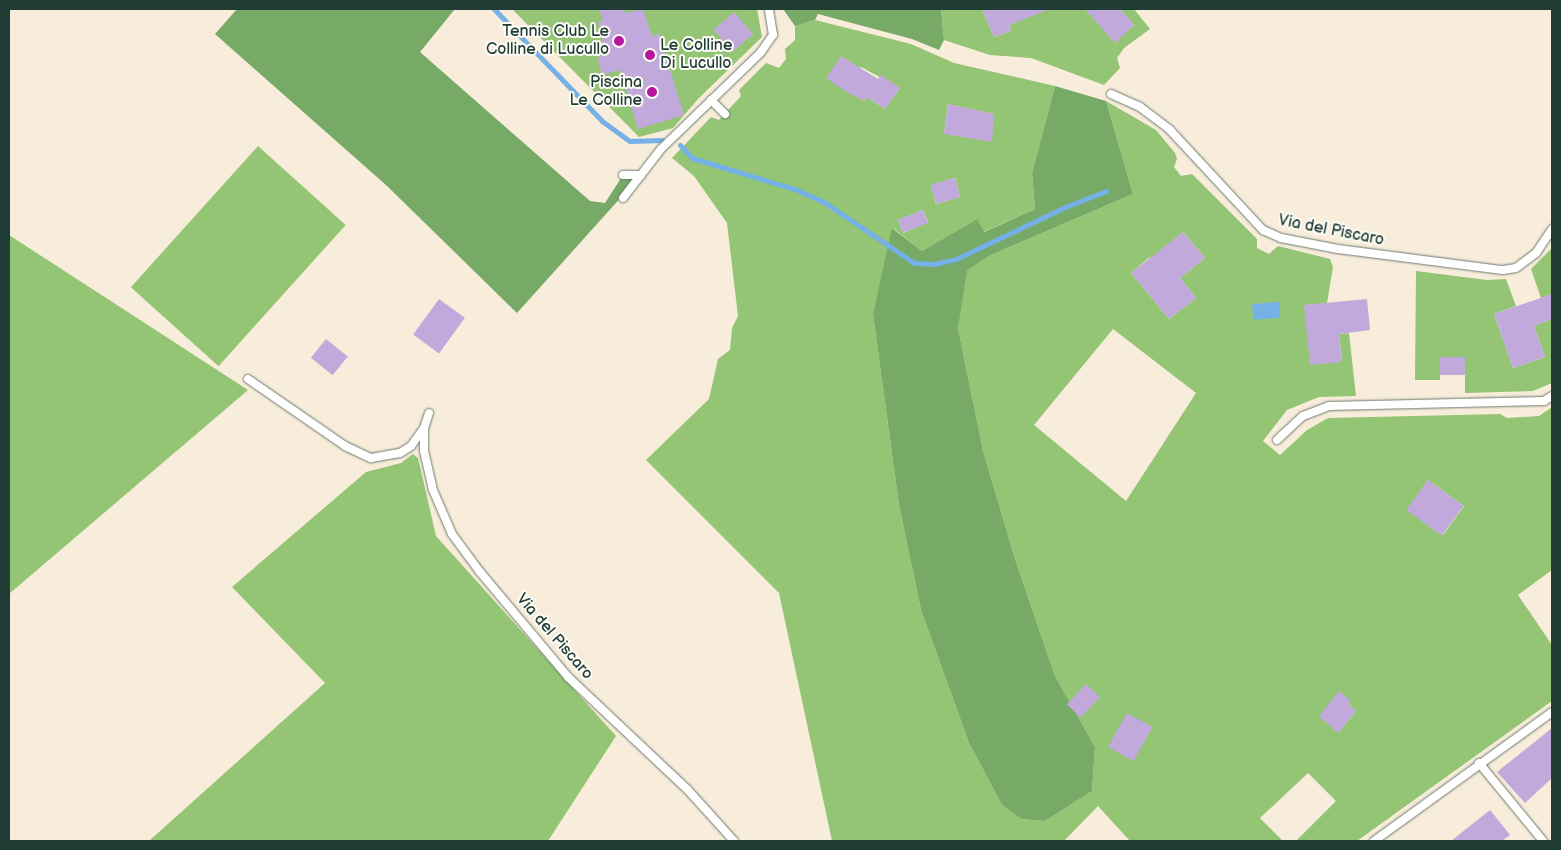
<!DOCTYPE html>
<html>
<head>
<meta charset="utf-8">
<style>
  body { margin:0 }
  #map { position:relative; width:1561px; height:850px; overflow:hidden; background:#f8ecda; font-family:"Balsamiq Sans",sans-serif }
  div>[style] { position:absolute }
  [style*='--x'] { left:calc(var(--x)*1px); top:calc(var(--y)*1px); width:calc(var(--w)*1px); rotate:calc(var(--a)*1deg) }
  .green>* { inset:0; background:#93c575; transform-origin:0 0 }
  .forest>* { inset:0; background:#76aa66 }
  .water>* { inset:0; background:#75b1e7; transform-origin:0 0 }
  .stream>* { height:5px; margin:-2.5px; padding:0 2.5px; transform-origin:2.5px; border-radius:2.5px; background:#75b1e7 }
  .building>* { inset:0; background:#c1aadb; transform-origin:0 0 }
  .roads { filter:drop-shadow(0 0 1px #6b7a6e) drop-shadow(0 0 1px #6b7a6e) }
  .service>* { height:8px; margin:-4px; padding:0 4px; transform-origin:4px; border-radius:4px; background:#fff }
  .dots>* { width:14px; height:14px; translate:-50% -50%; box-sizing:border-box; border:2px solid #fdfcf7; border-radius:50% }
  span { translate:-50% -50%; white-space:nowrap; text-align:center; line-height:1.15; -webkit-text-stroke:4px #fdfcf7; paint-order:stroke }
  .poi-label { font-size:16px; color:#1f3d34 }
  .right { translate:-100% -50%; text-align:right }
  .left { translate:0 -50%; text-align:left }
  .street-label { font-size:16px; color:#1f3d34 }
  .frame { position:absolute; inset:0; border:10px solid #1f3d34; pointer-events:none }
</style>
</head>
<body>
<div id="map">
  <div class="green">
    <i style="clip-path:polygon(512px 9px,757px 9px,762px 37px,699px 98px,673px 128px,639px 137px)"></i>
    <i style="clip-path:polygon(941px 9px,982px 9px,994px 37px,1011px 31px,1009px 25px,1047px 9px,1085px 9px,1115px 42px,1134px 25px,1120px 9px,1134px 9px,1150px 29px,1124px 48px,1117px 58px,1120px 68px,1104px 85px,1031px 58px,990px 55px,944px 40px)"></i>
    <i style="clip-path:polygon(evenodd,815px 20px,911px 44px,954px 63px,1055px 86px,1032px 173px,1035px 209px,983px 232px,977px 219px,922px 251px,893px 228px,873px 314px,899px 505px,921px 610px,969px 743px,1002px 805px,1021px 819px,1045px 821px,1092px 791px,1095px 747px,1055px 676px,1015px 559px,983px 451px,958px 328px,959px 306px,966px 270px,991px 255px,1133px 194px,1106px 101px,1156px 130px,1175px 153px,1177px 159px,1174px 167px,1181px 176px,1192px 174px,1257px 239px,1257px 248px,1269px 254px,1278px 246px,1330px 259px,1333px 267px,1327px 303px,1305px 305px,1342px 361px,1339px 334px,1349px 333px,1356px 396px,1319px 397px,1287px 410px,1263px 441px,1280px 455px,1307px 430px,1328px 418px,1500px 414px,1507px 418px,1539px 416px,1552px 407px,1552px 570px,1518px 595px,1552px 645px,1552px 701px,1357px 841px,1296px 841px,1336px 801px,1308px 773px,1260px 818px,1283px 841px,1130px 841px,1098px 806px,1064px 841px,832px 841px,779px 593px,646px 460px,709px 399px,718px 359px,730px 350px,732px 328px,738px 316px,727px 223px,694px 176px,672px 158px,711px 117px,719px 120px,741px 96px,739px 90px,766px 63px,779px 68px,786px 59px,785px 49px,795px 40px,795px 26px,815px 20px,861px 67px,900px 88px,885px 109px,867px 97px,864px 101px,847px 89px,861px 67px,815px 20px,948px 104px,993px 114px,994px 114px,944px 134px,948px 104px,815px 20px,955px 178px,960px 197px,936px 204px,931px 185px,955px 178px,815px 20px,923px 210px,928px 222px,903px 233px,898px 220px,923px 210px,815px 20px,1183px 232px,1205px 258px,1180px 278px,1196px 298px,1169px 319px,1131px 273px,1150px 257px,1155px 262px,1161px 250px,1183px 232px,815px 20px,1113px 329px,1196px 393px,1126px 501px,1034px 425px,1113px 329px,815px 20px,1428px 480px,1464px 506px,1443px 535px,1407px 510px,1428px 480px,815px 20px,1339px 692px,1350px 701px,1348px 704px,1356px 711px,1338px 733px,1339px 692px)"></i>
    <i style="left:258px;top:146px;width:118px;height:190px;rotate:42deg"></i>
    <i style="clip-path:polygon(9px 235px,248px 390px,9px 594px)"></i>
    <i style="clip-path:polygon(1551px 249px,1552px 294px,1541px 298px,1531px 269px)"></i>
    <i style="clip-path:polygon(1416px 271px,1487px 280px,1506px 279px,1516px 306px,1494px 314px,1513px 368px,1545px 357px,1534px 326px,1552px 319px,1552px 383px,1533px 391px,1465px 393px,1465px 358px,1440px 358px,1440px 380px,1415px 380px)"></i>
    <i style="clip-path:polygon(413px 454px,418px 458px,436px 536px,616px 736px,548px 841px,149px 841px,325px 683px,232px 587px,366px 472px,401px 463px)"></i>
  </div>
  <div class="forest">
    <i style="clip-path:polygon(237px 9px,455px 9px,420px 52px,590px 201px,605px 203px,623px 175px,641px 175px,517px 313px,386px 185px,215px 34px)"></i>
    <i style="clip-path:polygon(783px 9px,941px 9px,944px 40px,939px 50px,912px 39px,818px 14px,815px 20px,795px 26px)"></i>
    <i style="clip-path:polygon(1055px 86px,1106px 101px,1133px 194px,991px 255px,967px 270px,958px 328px,983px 451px,1015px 559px,1055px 676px,1095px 747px,1092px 791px,1045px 821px,1021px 819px,1002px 805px,969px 743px,921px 610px,899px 505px,873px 314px,892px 228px,922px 251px,977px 219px,984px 232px,1035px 209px,1032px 173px)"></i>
  </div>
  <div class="water">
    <i style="left:1279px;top:302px;width:16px;height:27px;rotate:86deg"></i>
  </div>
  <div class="stream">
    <i style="--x:494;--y:9;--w:156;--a:46"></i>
    <i style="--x:602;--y:121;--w:34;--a:36"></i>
    <i style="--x:630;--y:141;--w:32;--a:-2"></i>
    <i style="--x:680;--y:145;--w:18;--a:47"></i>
    <i style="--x:692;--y:158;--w:110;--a:16.9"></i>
    <i style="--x:797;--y:190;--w:30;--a:24"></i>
    <i style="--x:824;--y:202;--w:109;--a:34.1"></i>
    <i style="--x:914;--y:263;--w:20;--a:3"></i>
    <i style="--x:934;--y:264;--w:23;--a:-13"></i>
    <i style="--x:956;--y:259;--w:121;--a:-25.5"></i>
    <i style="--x:1065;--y:207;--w:44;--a:-21.3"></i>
  </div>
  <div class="building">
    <i style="clip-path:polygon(599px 9px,624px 9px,625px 13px,643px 9px,652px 36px,659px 34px,684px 115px,638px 129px,620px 70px,602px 75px,597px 58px,602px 56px,598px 42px,604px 41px,598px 22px,603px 20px)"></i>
    <i style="clip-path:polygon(982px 9px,1048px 9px,1048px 10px,1009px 25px,1011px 31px,994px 37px)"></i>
    <i style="clip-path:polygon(1085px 9px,1120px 9px,1134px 25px,1115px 43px)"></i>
    <i style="left:734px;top:12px;width:29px;height:27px;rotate:49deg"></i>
    <i style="clip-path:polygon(841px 56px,878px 79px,881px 75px,900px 88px,885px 109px,867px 97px,864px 101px,845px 91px,826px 78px)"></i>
    <i style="clip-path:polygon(948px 104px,994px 114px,992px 142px,944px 134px)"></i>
    <i style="left:955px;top:178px;width:20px;height:25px;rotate:75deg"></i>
    <i style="left:923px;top:210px;width:14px;height:27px;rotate:69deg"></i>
    <i style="clip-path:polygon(1183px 232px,1205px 258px,1180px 278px,1196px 298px,1169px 319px,1131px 273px)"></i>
    <i style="clip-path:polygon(1552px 294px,1552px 319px,1534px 326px,1545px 357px,1513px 368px,1494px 314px)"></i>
    <i style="left:439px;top:299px;width:32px;height:44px;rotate:36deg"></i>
    <i style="clip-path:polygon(1367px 299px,1370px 330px,1339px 334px,1342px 362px,1310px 365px,1304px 305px)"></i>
    <i style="left:326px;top:339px;width:28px;height:24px;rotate:39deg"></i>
    <i style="left:1440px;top:357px;width:25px;height:18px"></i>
    <i style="left:1428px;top:480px;width:44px;height:37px;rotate:36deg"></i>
    <i style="left:1086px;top:684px;width:19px;height:28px;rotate:43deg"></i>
    <i style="clip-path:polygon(1339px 691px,1351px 701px,1348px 704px,1356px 711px,1338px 733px,1319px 716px)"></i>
    <i style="left:1127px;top:713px;width:29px;height:39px;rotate:29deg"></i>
    <i style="clip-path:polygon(1552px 728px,1552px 778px,1525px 803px,1497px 772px)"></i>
    <i style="clip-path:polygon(1490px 810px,1510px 835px,1502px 841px,1451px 841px)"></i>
  </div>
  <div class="roads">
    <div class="service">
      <i style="--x:1111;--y:94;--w:32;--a:24"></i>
      <i style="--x:1140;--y:107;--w:38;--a:37"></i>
      <i style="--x:1170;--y:130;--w:137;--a:47.1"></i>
      <i style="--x:1263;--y:230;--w:20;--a:24"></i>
      <i style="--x:1281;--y:238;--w:58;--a:10.9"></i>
      <i style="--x:1338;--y:249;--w:166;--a:7.3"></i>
      <i style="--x:1503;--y:270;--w:13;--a:-9"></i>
      <i style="--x:1516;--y:268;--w:25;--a:-37"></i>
      <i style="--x:1536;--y:253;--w:29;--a:-56"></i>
      <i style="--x:711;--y:100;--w:20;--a:45"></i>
      <i style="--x:623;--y:175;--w:18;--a:0"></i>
      <i style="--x:623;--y:198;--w:62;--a:-52.2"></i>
      <i style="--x:661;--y:149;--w:139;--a:-44.1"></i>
      <i style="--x:761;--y:52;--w:21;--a:-55"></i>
      <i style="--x:773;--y:35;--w:26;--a:-99"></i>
      <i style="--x:248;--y:379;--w:118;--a:34.6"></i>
      <i style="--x:345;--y:446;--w:29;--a:25"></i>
      <i style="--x:371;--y:458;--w:29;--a:-10"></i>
      <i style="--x:400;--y:453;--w:13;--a:-32"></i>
      <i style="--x:411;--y:446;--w:22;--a:-54"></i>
      <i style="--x:429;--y:413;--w:16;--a:108"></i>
      <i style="--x:424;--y:428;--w:23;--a:90"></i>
      <i style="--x:424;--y:451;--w:40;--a:77"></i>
      <i style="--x:433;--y:490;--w:48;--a:66.6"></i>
      <i style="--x:452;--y:534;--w:47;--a:53.6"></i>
      <i style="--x:480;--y:572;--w:137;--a:50"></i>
      <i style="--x:568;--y:677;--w:163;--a:43.3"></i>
      <i style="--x:687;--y:789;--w:70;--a:47.9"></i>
      <i style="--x:1277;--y:440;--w:35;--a:-43"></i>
      <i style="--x:1303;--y:416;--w:28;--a:-21"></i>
      <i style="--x:1329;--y:406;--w:215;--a:-1.3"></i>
      <i style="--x:1544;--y:401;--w:9;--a:-32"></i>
      <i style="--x:1479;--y:763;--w:101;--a:50.6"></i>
      <i style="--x:1374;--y:841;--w:220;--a:-35.9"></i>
    </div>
  </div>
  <div class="dots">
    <i style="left:619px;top:41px;background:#b5179e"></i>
    <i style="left:650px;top:55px;background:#b5179e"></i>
    <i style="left:652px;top:92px;background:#b5179e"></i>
  </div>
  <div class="poi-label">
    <span class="right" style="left:609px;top:41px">Tennis Club Le<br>Colline di Lucullo</span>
    <span class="left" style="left:660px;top:55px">Le Colline<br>Di Lucullo</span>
    <span class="right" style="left:642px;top:92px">Piscina<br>Le Colline</span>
  </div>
  <div class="street-label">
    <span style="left:1331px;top:231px;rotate:11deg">Via del Piscaro</span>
    <span style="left:554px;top:637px;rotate:49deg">Via del Piscaro</span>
  </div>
  <div class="frame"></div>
</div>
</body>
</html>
